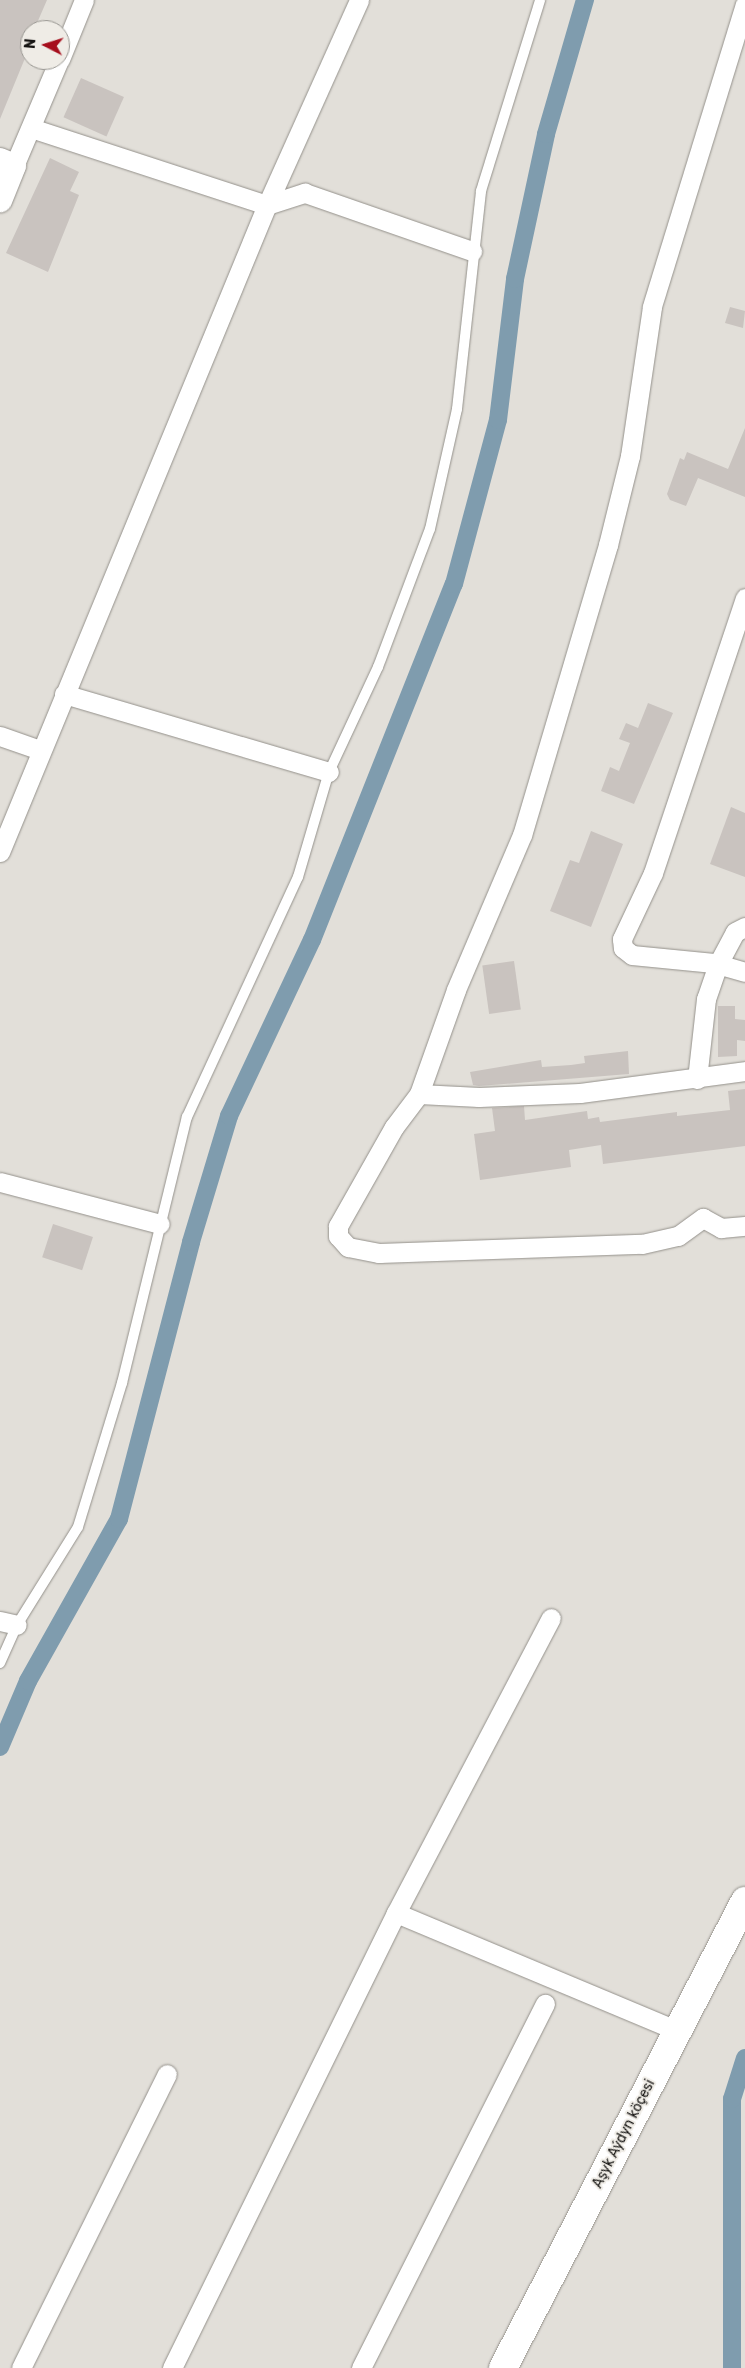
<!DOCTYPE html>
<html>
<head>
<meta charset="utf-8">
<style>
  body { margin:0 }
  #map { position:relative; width:745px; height:2368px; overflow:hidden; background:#e2dfd9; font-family:Rubik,sans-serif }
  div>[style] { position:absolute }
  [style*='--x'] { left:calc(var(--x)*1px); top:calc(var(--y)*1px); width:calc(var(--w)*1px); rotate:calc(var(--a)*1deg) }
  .canal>* { height:18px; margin:-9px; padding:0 9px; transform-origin:9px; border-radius:9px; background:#7f9cae }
  .building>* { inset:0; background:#c9c3bf; transform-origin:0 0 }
  .roads { filter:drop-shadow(0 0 1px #94918b) drop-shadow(0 0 1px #94918b) }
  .service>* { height:10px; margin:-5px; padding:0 5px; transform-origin:5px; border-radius:5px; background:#fff }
  .minor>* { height:19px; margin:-9.5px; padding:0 9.5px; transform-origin:9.5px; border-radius:9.5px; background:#fff }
  .tertiary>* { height:24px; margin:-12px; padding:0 12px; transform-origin:12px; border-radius:12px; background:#fff }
  .secondary>* { height:28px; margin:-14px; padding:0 14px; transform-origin:14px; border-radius:14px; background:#fff }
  span { translate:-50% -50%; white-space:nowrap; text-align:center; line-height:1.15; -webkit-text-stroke:4px #efece6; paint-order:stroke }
  .street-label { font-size:14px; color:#151412 }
  .north { position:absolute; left:20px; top:20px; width:50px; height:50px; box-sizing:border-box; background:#efece6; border:1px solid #989691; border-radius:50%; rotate:275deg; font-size:14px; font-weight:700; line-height:20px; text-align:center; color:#151412 }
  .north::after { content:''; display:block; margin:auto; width:18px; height:22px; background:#a60e1c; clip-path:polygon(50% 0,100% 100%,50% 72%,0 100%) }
</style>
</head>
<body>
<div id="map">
  <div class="canal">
    <i style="--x:0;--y:1747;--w:72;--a:-67"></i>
    <i style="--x:28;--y:1681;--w:186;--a:-60.7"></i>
    <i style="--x:119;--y:1519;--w:286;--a:-75.4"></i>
    <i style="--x:191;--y:1242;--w:132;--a:-73.2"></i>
    <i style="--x:229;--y:1116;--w:195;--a:-64.8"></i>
    <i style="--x:312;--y:940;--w:383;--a:-68.3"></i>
    <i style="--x:454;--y:584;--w:170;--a:-75"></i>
    <i style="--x:498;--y:420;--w:142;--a:-83.1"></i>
    <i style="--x:515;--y:279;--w:148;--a:-77.9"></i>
    <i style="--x:546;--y:134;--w:140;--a:-73.8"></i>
    <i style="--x:732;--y:2368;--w:269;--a:-90"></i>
    <i style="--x:732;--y:2099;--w:43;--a:-72.4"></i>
  </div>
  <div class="building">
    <i style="clip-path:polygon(0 0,47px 0,34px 30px,30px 30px,30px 46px,0 119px)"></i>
    <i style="left:81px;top:78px;width:47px;height:43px;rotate:24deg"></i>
    <i style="clip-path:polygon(50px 158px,79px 172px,70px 191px,79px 195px,48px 272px,6px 253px)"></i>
    <i style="clip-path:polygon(730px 307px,745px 311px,743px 328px,725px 323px)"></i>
    <i style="clip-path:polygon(745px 428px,745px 497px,698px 478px,686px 506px,670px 500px,667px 494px,680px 458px,684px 460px,687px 452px,728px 469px)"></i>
    <i style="clip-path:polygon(648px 703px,673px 713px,634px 804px,601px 791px,610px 767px,619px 771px,630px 743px,619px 739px,626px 723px,638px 728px)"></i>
    <i style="clip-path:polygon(731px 807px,745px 813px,745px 877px,710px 864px)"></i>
    <i style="clip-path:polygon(591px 831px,623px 844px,591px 927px,550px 911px,570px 860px,579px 863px)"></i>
    <i style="left:514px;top:961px;width:49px;height:32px;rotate:82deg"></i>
    <i style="clip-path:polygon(718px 1006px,735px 1006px,735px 1019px,745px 1020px,745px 1041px,737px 1040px,737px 1056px,718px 1057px)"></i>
    <i style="clip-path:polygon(628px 1051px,629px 1074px,479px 1086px,473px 1085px,470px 1072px,541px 1060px,542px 1067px,571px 1065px,585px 1063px,584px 1056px)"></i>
    <i style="clip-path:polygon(745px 1089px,745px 1146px,603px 1164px,601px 1145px,569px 1150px,571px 1167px,480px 1180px,474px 1134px,495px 1131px,492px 1108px,524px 1106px,525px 1120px,587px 1111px,588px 1119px,599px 1117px,600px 1122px,677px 1112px,677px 1116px,730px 1110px,728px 1091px)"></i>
    <i style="left:53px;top:1224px;width:42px;height:35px;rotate:18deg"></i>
  </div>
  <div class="roads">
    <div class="service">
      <i style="--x:0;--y:1663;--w:42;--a:-65.9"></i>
      <i style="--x:17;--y:1625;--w:115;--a:-58.1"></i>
      <i style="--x:78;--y:1527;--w:151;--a:-73"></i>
      <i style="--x:122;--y:1383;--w:274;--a:-76.3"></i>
      <i style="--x:187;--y:1117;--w:264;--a:-65.2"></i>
      <i style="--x:298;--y:877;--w:109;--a:-73.6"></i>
      <i style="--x:329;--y:772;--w:116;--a:-65"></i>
      <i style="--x:378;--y:667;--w:147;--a:-69.4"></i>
      <i style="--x:430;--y:529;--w:123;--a:-77.3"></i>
      <i style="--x:457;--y:409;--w:219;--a:-83.7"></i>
      <i style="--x:481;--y:191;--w:200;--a:-72.8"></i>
    </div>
    <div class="minor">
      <i style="--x:745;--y:4;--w:317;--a:107.1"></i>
      <i style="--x:652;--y:307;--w:151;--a:98.4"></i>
      <i style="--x:630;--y:456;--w:92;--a:103.9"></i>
      <i style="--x:608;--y:545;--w:302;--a:106.5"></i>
      <i style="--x:522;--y:835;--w:168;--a:113.1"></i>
      <i style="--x:456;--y:990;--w:110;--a:109.6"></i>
      <i style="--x:419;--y:1094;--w:41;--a:127.1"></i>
      <i style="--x:394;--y:1127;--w:114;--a:119.5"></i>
      <i style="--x:338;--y:1226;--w:10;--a:90"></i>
      <i style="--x:338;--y:1236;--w:15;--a:48"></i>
      <i style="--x:348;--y:1247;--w:32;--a:11"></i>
      <i style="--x:379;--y:1253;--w:263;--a:-2"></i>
      <i style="--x:642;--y:1244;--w:37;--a:-13"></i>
      <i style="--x:678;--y:1236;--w:31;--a:-36"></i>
      <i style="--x:703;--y:1218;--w:21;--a:29"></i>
      <i style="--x:721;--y:1228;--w:24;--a:-5"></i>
      <i style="--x:60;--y:59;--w:64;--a:-67.9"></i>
      <i style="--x:31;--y:128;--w:248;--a:18.1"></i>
      <i style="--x:267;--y:205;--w:40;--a:-18"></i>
      <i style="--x:305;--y:193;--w:177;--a:19.2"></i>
      <i style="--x:14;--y:166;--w:115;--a:-67"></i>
      <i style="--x:745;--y:598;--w:290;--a:108.5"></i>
      <i style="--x:653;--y:873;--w:73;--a:115.2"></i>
      <i style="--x:622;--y:939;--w:9;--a:84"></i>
      <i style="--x:623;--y:948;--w:11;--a:38"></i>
      <i style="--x:632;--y:955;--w:82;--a:5.6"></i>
      <i style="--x:714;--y:963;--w:32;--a:16"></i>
      <i style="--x:64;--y:694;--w:276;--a:16.4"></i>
      <i style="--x:0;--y:736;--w:42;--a:19.3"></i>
      <i style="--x:0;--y:852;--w:700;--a:-67.58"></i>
      <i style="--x:267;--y:205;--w:225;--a:-65.8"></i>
      <i style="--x:697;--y:1079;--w:81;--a:-83.6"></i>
      <i style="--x:706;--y:999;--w:37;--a:-71"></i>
      <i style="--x:718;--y:964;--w:36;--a:-62"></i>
      <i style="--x:735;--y:932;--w:11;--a:-27"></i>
      <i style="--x:419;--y:1094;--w:60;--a:2.9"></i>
      <i style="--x:479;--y:1097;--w:101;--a:-2.3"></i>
      <i style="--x:580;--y:1093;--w:166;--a:-7.6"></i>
      <i style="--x:0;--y:1182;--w:165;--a:14.7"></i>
      <i style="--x:0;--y:1621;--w:17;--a:13"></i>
      <i style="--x:396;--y:1913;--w:306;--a:22.7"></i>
      <i style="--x:21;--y:2368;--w:328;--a:-63.6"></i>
      <i style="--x:172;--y:2368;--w:507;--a:-63.79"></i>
      <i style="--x:396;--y:1913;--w:333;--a:-62.3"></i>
      <i style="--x:361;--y:2368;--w:408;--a:-63.2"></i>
    </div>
    <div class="tertiary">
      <i style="--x:0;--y:160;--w:15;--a:23"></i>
      <i style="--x:14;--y:166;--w:37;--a:112"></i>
    </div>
    <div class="secondary">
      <i style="--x:503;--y:2368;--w:526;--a:-62.61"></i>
    </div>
  </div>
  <div class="street-label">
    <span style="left:624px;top:2134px;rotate:-63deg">Aşyk Aýdyn köçesi</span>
  </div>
  <div class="north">N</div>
</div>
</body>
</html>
